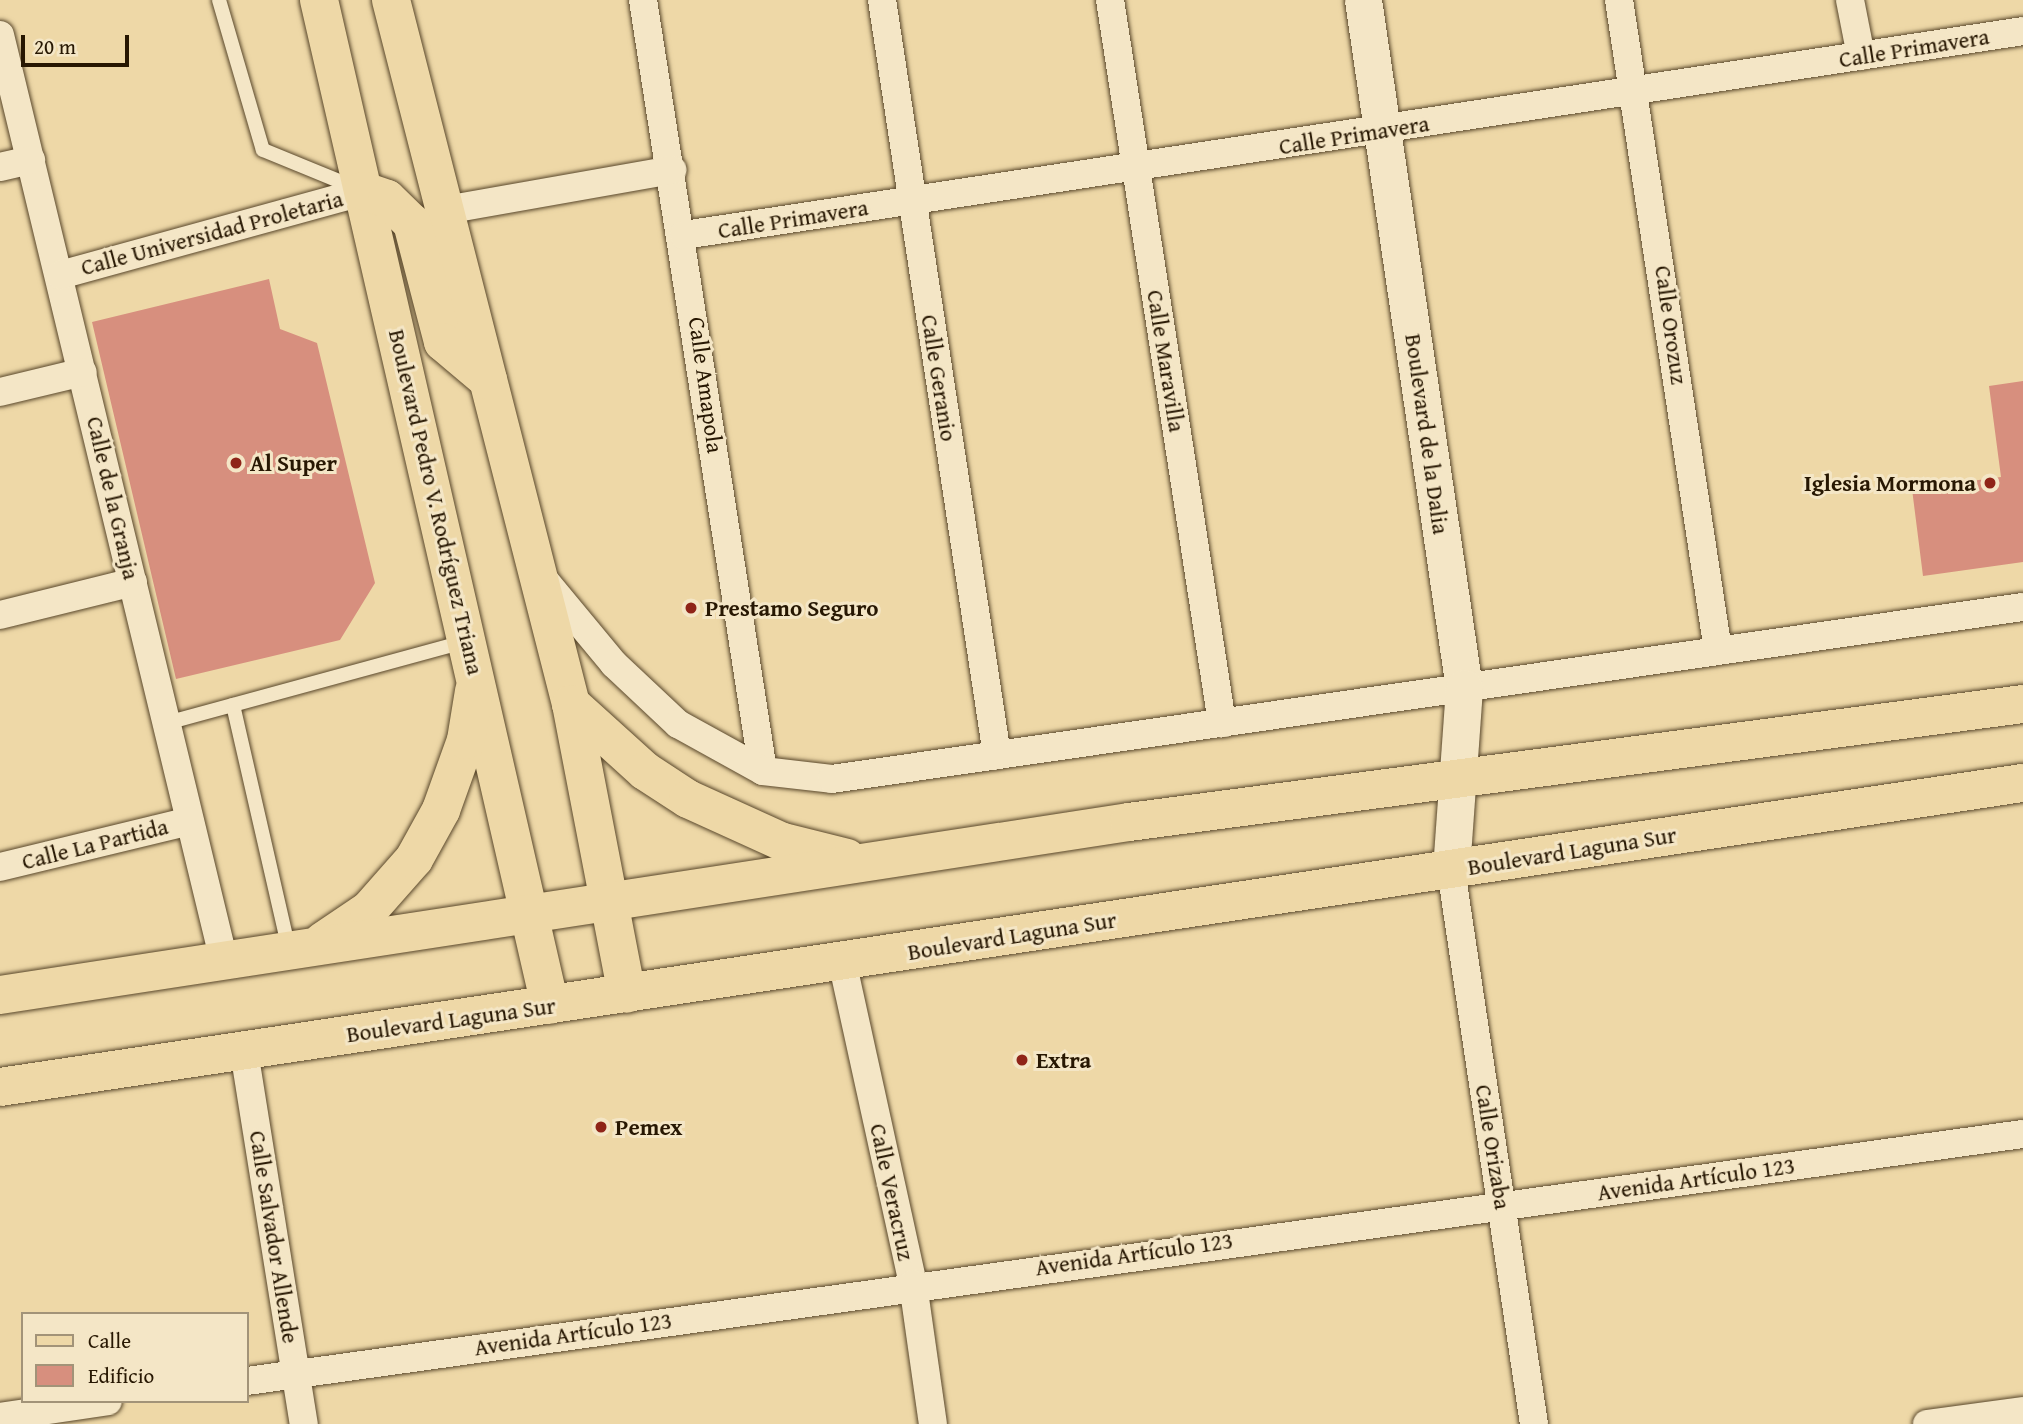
<!DOCTYPE html>
<html>
<head>
<meta charset="utf-8">
<style>
  body { margin:0 }
  #map { position:relative; width:2023px; height:1424px; overflow:hidden; background:#eed8a7; font-family:"Gentium Book Plus",serif }
  div>[style] { position:absolute }
  [style*='--x'] { left:calc(var(--x)*1px); top:calc(var(--y)*1px); width:calc(var(--w)*1px); rotate:calc(var(--a)*1deg) }
  .building>* { inset:0; background:#d78f7e }
  .roads { filter:drop-shadow(0 0 2px #59472b) drop-shadow(0 0 2px #59472b) }
  .service>* { height:14px; margin:-7px; padding:0 7px; transform-origin:7px; border-radius:7px; background:#f4e6c6 }
  .minor>* { height:28px; margin:-14px; padding:0 14px; transform-origin:14px; border-radius:14px; background:#f4e6c6 }
  .tertiary>* { height:37px; margin:-18.5px; padding:0 18.5px; transform-origin:18.5px; border-radius:18.5px; background:#f4e6c6 }
  .primary>* { height:38px; margin:-19px; padding:0 19px; transform-origin:19px; border-radius:19px; background:#eed8a7 }
  .dots>* { width:19px; height:19px; translate:-50% -50%; box-sizing:border-box; border:4px solid #f4e6c6; border-radius:50% }
  span { translate:-50% -50%; white-space:nowrap; text-align:center; line-height:1.15; -webkit-text-stroke:6px #f4e6c6; paint-order:stroke }
  .street-label { font-size:23px; color:#271702 }
  .poi-label { font-size:23px; color:#271702; font-weight:700 }
  .left { translate:0 -50%; text-align:left }
  .right { translate:-100% -50%; text-align:right }
  .legend { position:absolute; left:21px; top:1312px; width:228px; height:91px; box-sizing:border-box; background:#f4e6c6; border:2px solid #a29378; margin:0; padding:9px 12px; list-style:none; font-size:21px; color:#271702 }
  .legend li { display:flex; align-items:center; gap:14px; height:35px }
  .legend b { width:35px; border:2px solid #a29378 }
  .scale { position:absolute; left:21px; top:35px; width:108px; height:32px; box-sizing:border-box; border:4px solid #271702; border-top:0; padding-left:9px; font-size:21px; line-height:24px; white-space:nowrap; color:#271702; -webkit-text-stroke:5px #f4e6c6; paint-order:stroke }
</style>
</head>
<body>
<div id="map">
  <div class="building">
    <i style="clip-path:polygon(269px 279px,280px 329px,317px 343px,375px 583px,340px 640px,176px 679px,92px 322px)"></i>
    <i style="clip-path:polygon(2023px 381px,2023px 562px,1923px 576px,1912px 489px,2001px 477px,1989px 386px)"></i>
  </div>
  <div class="roads">
    <div class="service">
      <i style="--x:219;--y:0;--w:156;--a:73.7"></i>
      <i style="--x:263;--y:150;--w:100;--a:22.2"></i>
      <i style="--x:233;--y:705;--w:250;--a:77.1"></i>
      <i style="--x:167;--y:723;--w:308;--a:-15.3"></i>
    </div>
    <div class="minor">
      <i style="--x:643;--y:0;--w:780;--a:81.15"></i>
      <i style="--x:882;--y:0;--w:764;--a:81.34"></i>
      <i style="--x:1110;--y:0;--w:732;--a:81.19"></i>
      <i style="--x:1619;--y:0;--w:658;--a:81.35"></i>
      <i style="--x:1850;--y:0;--w:57;--a:78.9"></i>
      <i style="--x:0;--y:35;--w:953;--a:76.4"></i>
      <i style="--x:0;--y:167;--w:32;--a:-13"></i>
      <i style="--x:445;--y:210;--w:231;--a:-10"></i>
      <i style="--x:684;--y:235;--w:1354;--a:-8.66"></i>
      <i style="--x:60;--y:275;--w:315;--a:-15.4"></i>
      <i style="--x:0;--y:392;--w:85;--a:-13.5"></i>
      <i style="--x:546;--y:582;--w:107;--a:50.3"></i>
      <i style="--x:614;--y:664;--w:88;--a:43.2"></i>
      <i style="--x:678;--y:724;--w:97;--a:28.9"></i>
      <i style="--x:763;--y:771;--w:69;--a:6.6"></i>
      <i style="--x:832;--y:779;--w:1203;--a:-8.22"></i>
      <i style="--x:0;--y:615;--w:137;--a:-13.9"></i>
      <i style="--x:0;--y:867;--w:195;--a:-13.6"></i>
      <i style="--x:1451;--y:870;--w:560;--a:81.48"></i>
      <i style="--x:842;--y:961;--w:331;--a:77.6"></i>
      <i style="--x:913;--y:1284;--w:141;--a:81.9"></i>
      <i style="--x:244;--y:1051;--w:378;--a:80.9"></i>
      <i style="--x:247;--y:1381;--w:1793;--a:-7.92"></i>
      <i style="--x:0;--y:1417;--w:109;--a:-8.4"></i>
      <i style="--x:1927;--y:1424;--w:97;--a:-7.7"></i>
    </div>
    <div class="tertiary">
      <i style="--x:1363;--y:0;--w:695;--a:81.65"></i>
      <i style="--x:1464;--y:688;--w:182;--a:94.1"></i>
    </div>
    <div class="primary">
      <i style="--x:319;--y:0;--w:1031;--a:77.06"></i>
      <i style="--x:391;--y:0;--w:727;--a:75.66"></i>
      <i style="--x:571;--y:704;--w:295;--a:79.1"></i>
      <i style="--x:364;--y:191;--w:24;--a:19"></i>
      <i style="--x:387;--y:199;--w:35;--a:44"></i>
      <i style="--x:412;--y:223;--w:123;--a:75.4"></i>
      <i style="--x:443;--y:342;--w:59;--a:40.2"></i>
      <i style="--x:571;--y:704;--w:100;--a:42.2"></i>
      <i style="--x:645;--y:771;--w:51;--a:33.1"></i>
      <i style="--x:688;--y:799;--w:104;--a:24.4"></i>
      <i style="--x:783;--y:842;--w:66;--a:14"></i>
      <i style="--x:323;--y:941;--w:55;--a:-34"></i>
      <i style="--x:369;--y:910;--w:68;--a:-48.6"></i>
      <i style="--x:414;--y:859;--w:56;--a:-61.1"></i>
      <i style="--x:441;--y:810;--w:74;--a:-70.3"></i>
      <i style="--x:466;--y:740;--w:50;--a:-80.7"></i>
      <i style="--x:0;--y:995;--w:1142;--a:-8.71"></i>
      <i style="--x:1129;--y:822;--w:902;--a:-7.52"></i>
      <i style="--x:0;--y:1087;--w:2046;--a:-8.55"></i>
    </div>
  </div>
  <div class="dots">
    <i style="left:236px;top:463px;background:#8f2418"></i>
    <i style="left:1990px;top:483px;background:#8f2418"></i>
    <i style="left:691px;top:608px;background:#8f2418"></i>
    <i style="left:1022px;top:1060px;background:#8f2418"></i>
    <i style="left:601px;top:1127px;background:#8f2418"></i>
  </div>
  <div class="street-label">
    <span style="left:1914px;top:48px;rotate:-9deg">Calle Primavera</span>
    <span style="left:1354px;top:135px;rotate:-9deg">Calle Primavera</span>
    <span style="left:793px;top:219px;rotate:-9deg">Calle Primavera</span>
    <span style="left:212px;top:233px;rotate:-15deg">Calle Universidad Proletaria</span>
    <span style="left:1671px;top:325px;rotate:82deg">Calle Orozuz</span>
    <span style="left:1166px;top:361px;rotate:81deg">Calle Maravilla</span>
    <span style="left:939px;top:378px;rotate:81deg">Calle Geranio</span>
    <span style="left:706px;top:385px;rotate:82deg">Calle Amapola</span>
    <span style="left:1427px;top:434px;rotate:82deg">Boulevard de la Dalia</span>
    <span style="left:113px;top:498px;rotate:77deg">Calle de la Granja</span>
    <span style="left:436px;top:502px;rotate:77deg">Boulevard Pedro V. Rodríguez Triana</span>
    <span style="left:95px;top:844px;rotate:-14deg">Calle La Partida</span>
    <span style="left:1572px;top:851px;rotate:-9deg">Boulevard Laguna Sur</span>
    <span style="left:1012px;top:936px;rotate:-9deg">Boulevard Laguna Sur</span>
    <span style="left:451px;top:1020px;rotate:-8deg">Boulevard Laguna Sur</span>
    <span style="left:1493px;top:1147px;rotate:81deg">Calle Orizaba</span>
    <span style="left:1696px;top:1179px;rotate:-8deg">Avenida Artículo 123</span>
    <span style="left:892px;top:1192px;rotate:78deg">Calle Veracruz</span>
    <span style="left:274px;top:1237px;rotate:81deg">Calle Salvador Allende</span>
    <span style="left:1134px;top:1254px;rotate:-8deg">Avenida Artículo 123</span>
    <span style="left:573px;top:1334px;rotate:-8deg">Avenida Artículo 123</span>
  </div>
  <div class="poi-label">
    <span class="left" style="left:250px;top:463px">Al Super</span>
    <span class="right" style="left:1976px;top:483px">Iglesia Mormona</span>
    <span class="left" style="left:705px;top:608px">Prestamo Seguro</span>
    <span class="left" style="left:1036px;top:1060px">Extra</span>
    <span class="left" style="left:615px;top:1127px">Pemex</span>
  </div>
  <ul class="legend">
  <li><b style="height:9px;background:#eed8a7"></b>Calle</li>
  <li><b style="height:19px;background:#d78f7e"></b>Edificio</li>
  </ul>
  <div class="scale">20 m</div>
</div>
</body>
</html>
